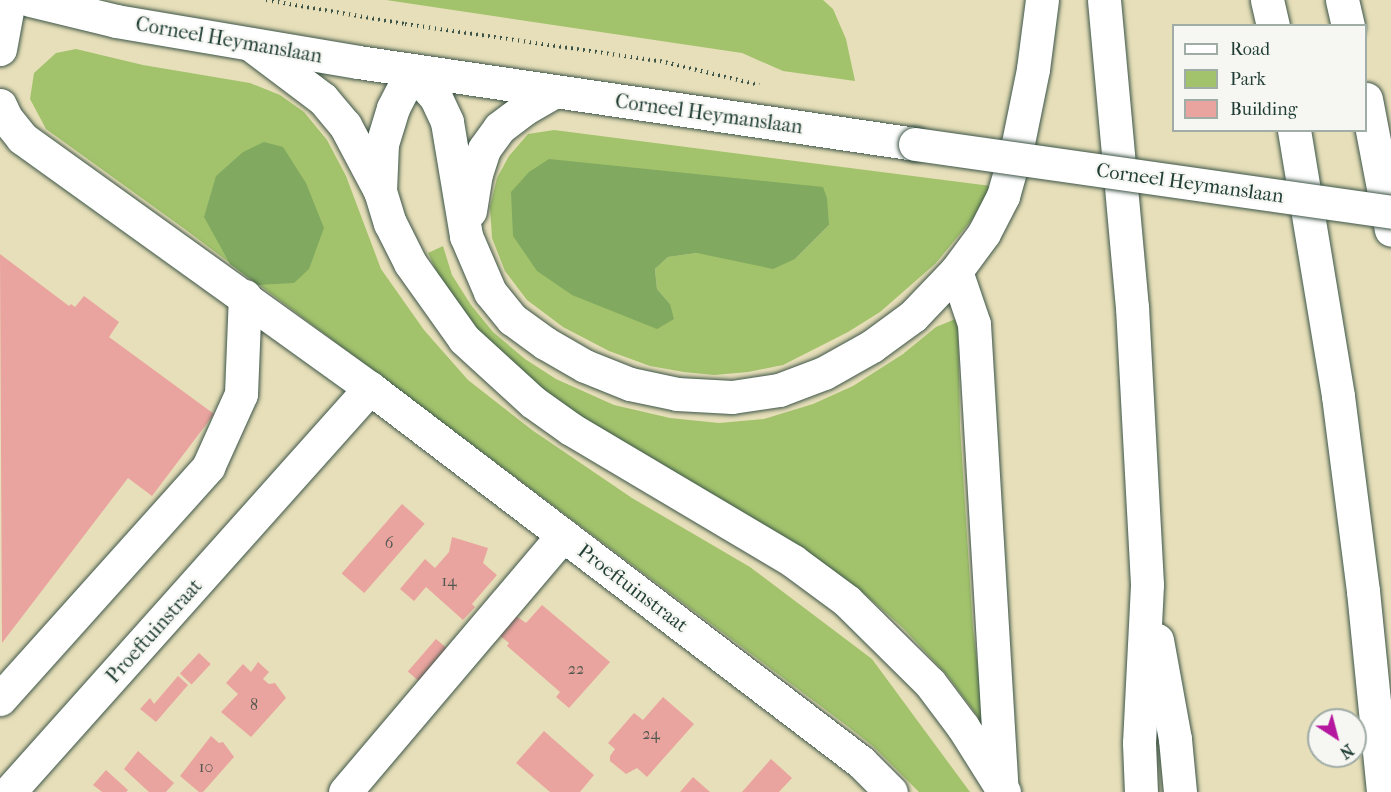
<!DOCTYPE html>
<html>
<head>
<meta charset="utf-8">
<style>
  body { margin:0 }
  #map { position:relative; width:1391px; height:792px; overflow:hidden; background:#e7dfb9; font-family:"IM FELL French Canon",serif }
  div>[style] { position:absolute }
  [style*='--x'] { left:calc(var(--x)*1px); top:calc(var(--y)*1px); width:calc(var(--w)*1px); rotate:calc(var(--a)*1deg) }
  .green>* { inset:0; background:#a2c36c }
  .forest>* { inset:0; background:#81a960 }
  .building>* { inset:0; background:#eaa49f; transform-origin:0 0 }
  .path>* { height:4px; margin-top:-2px; transform-origin:0; background:repeating-linear-gradient(90deg,#3d5548 0 1.5px,transparent 0 6px) }
  .roads { filter:drop-shadow(0 0 2px #3d5548) drop-shadow(0 0 2px #3d5548) }
  .minor>* { height:33px; margin:-16.5px; padding:0 16.5px; transform-origin:16.5px; border-radius:16.5px; background:#fff }
  .highway>* { height:33px; margin:-16.5px; padding:0 16.5px; transform-origin:16.5px; border-radius:16.5px; background:#fff }
  .bridges { filter:drop-shadow(0 0 2px #3d5548) drop-shadow(0 0 2px #3d5548) }
  .minor-bridge>* { height:33px; margin:-16.5px; padding:0 16.5px; transform-origin:16.5px; border-radius:16.5px; background:#fff }
  span { translate:-50% -50%; white-space:nowrap; text-align:center; line-height:1.15; -webkit-text-stroke:4.5px #f6f6f2; paint-order:stroke }
  .number-label { font-size:16px; color:#52574f }
  .number-label span { -webkit-text-stroke-width:0 }
  .street-label { font-size:20px; color:#1f3d34 }
  .legend { position:absolute; left:1172px; top:24px; width:195px; height:108px; box-sizing:border-box; background:#f6f6f2; border:2px solid #a0aca6; margin:0; padding:8px 10px; list-style:none; font-size:18px; color:#1f3d34 }
  .legend li { display:flex; align-items:center; gap:12px; height:30px }
  .legend b { width:30px; border:2px solid #a0aca6 }
  .north { position:absolute; left:1307px; top:708px; width:60px; height:60px; box-sizing:border-box; background:#f6f6f2; border:2px solid #a0aca6; border-radius:50%; rotate:144deg; font-size:16px; font-weight:700; line-height:24px; text-align:center; color:#1f3d34 }
  .north::after { content:''; display:block; margin:auto; width:21px; height:27px; background:#b5179e; clip-path:polygon(50% 0,100% 100%,50% 72%,0 100%) }
</style>
</head>
<body>
<div id="map">
  <div class="green">
    <i style="clip-path:polygon(386px 0,823px 0,833px 9px,846px 39px,855px 81px,783px 71px,742px 53px)"></i>
    <i style="clip-path:polygon(76px 49px,143px 65px,250px 83px,280px 95px,304px 112px,327px 140px,346px 176px,381px 269px,424px 330px,468px 380px,532px 430px,632px 498px,750px 567px,872px 659px,970px 792px,919px 792px,874px 747px,846px 725px,186px 230px,46px 129px,30px 99px,34px 73px,56px 53px)"></i>
    <i style="clip-path:polygon(evenodd,554px 130px,991px 186px,975px 216px,935px 264px,880px 312px,848px 332px,783px 365px,748px 372px,714px 375px,684px 372px,650px 366px,609px 351px,563px 327px,527px 300px,505px 271px,492px 238px,490px 207px,497px 178px,509px 156px,528px 134px,554px 130px,829px 225px,795px 259px,697px 253px,668px 257px,655px 269px,657px 289px,670px 304px,513px 236px,829px 225px)"></i>
    <i style="clip-path:polygon(443px 246px,452px 275px,471px 305px,493px 332px,525px 359px,556px 379px,614px 405px,670px 418px,719px 423px,764px 419px,813px 404px,853px 386px,903px 354px,936px 327px,958px 318px,960px 426px,973px 629px,985px 726px,947px 675px,902px 627px,858px 588px,785px 538px,568px 410px,515px 370px,451px 302px,428px 253px)"></i>
  </div>
  <div class="forest">
    <i style="clip-path:polygon(264px 142px,283px 147px,306px 183px,324px 228px,309px 269px,294px 283px,258px 285px,230px 264px,204px 217px,216px 176px,243px 152px)"></i>
    <i style="clip-path:polygon(549px 159px,823px 187px,827px 198px,829px 225px,795px 259px,773px 269px,697px 253px,668px 257px,655px 269px,657px 289px,670px 304px,674px 319px,657px 329px,572px 295px,537px 271px,513px 236px,511px 192px,529px 172px)"></i>
  </div>
  <div class="building">
    <i style="clip-path:polygon(0 254px,69px 306px,71px 304px,75px 307px,84px 296px,119px 322px,109px 337px,214px 414px,152px 496px,128px 478px,2px 643px)"></i>
    <i style="left:402px;top:504px;width:30px;height:92px;rotate:41deg"></i>
    <i style="clip-path:polygon(452px 537px,488px 548px,483px 563px,497px 575px,472px 604px,475px 607px,463px 620px,426px 587px,414px 601px,400px 589px,425px 559px,435px 568px,449px 552px)"></i>
    <i style="clip-path:polygon(542px 605px,610px 662px,569px 708px,556px 697px,560px 692px,507px 646px,509px 643px,499px 635px,516px 616px,526px 623px)"></i>
    <i style="left:436px;top:639px;width:20px;height:43px;rotate:41deg"></i>
    <i style="left:199px;top:653px;width:16px;height:28px;rotate:43deg"></i>
    <i style="clip-path:polygon(258px 662px,269px 672px,263px 679px,269px 684px,275px 683px,286px 698px,251px 737px,221px 712px,238px 694px,226px 683px,243px 664px,251px 672px)"></i>
    <i style="clip-path:polygon(178px 676px,188px 685px,156px 722px,140px 709px,150px 698px,154px 704px)"></i>
    <i style="clip-path:polygon(663px 697px,694px 724px,647px 777px,637px 768px,626px 774px,610px 761px,610px 756px,615px 749px,608px 743px,634px 713px,643px 720px)"></i>
    <i style="clip-path:polygon(544px 731px,594px 775px,580px 792px,550px 792px,516px 763px)"></i>
    <i style="clip-path:polygon(211px 736px,219px 743px,223px 742px,234px 757px,203px 792px,199px 792px,180px 776px)"></i>
    <i style="clip-path:polygon(138px 751px,174px 783px,166px 792px,149px 792px,124px 769px)"></i>
    <i style="clip-path:polygon(771px 759px,792px 778px,779px 792px,742px 792px)"></i>
    <i style="clip-path:polygon(106px 770px,128px 790px,126px 792px,102px 792px,93px 785px)"></i>
    <i style="clip-path:polygon(693px 777px,710px 792px,680px 792px)"></i>
  </div>
  <div class="path">
    <i style="--x:266;--y:0;--w:141;--a:9.8"></i>
    <i style="--x:405;--y:24;--w:258;--a:8.3"></i>
    <i style="--x:660;--y:61;--w:102;--a:13.6"></i>
  </div>
  <div class="roads">
    <div class="minor">
      <i style="--x:30;--y:0;--w:89;--a:13.7"></i>
      <i style="--x:116;--y:21;--w:245;--a:9.6"></i>
      <i style="--x:358;--y:62;--w:563;--a:8.37"></i>
      <i style="--x:0;--y:49;--w:50;--a:-79.6"></i>
      <i style="--x:0;--y:105;--w:14;--a:65"></i>
      <i style="--x:6;--y:118;--w:26;--a:51"></i>
      <i style="--x:22;--y:138;--w:428;--a:35.7"></i>
      <i style="--x:370;--y:388;--w:617;--a:37.3"></i>
      <i style="--x:861;--y:762;--w:42;--a:45"></i>
      <i style="--x:956;--y:271;--w:56;--a:71.2"></i>
      <i style="--x:974;--y:324;--w:462;--a:86.6"></i>
      <i style="--x:0;--y:699;--w:312;--a:-48.1"></i>
      <i style="--x:208;--y:467;--w:80;--a:-65.7"></i>
      <i style="--x:241;--y:394;--w:98;--a:-87.7"></i>
      <i style="--x:9;--y:792;--w:542;--a:-48.22"></i>
      <i style="--x:345;--y:792;--w:337;--a:-49.7"></i>
    </div>
    <div class="highway">
      <i style="--x:1104;--y:0;--w:308;--a:84.8"></i>
      <i style="--x:1132;--y:307;--w:278;--a:86.9"></i>
      <i style="--x:1147;--y:585;--w:158;--a:92.9"></i>
      <i style="--x:1139;--y:743;--w:49;--a:87.7"></i>
      <i style="--x:1267;--y:0;--w:27;--a:77"></i>
      <i style="--x:1342;--y:0;--w:27;--a:77"></i>
      <i style="--x:250;--y:44;--w:91;--a:37"></i>
      <i style="--x:323;--y:99;--w:34;--a:50"></i>
      <i style="--x:345;--y:125;--w:75;--a:62.1"></i>
      <i style="--x:380;--y:191;--w:34;--a:73"></i>
      <i style="--x:390;--y:223;--w:45;--a:63.4"></i>
      <i style="--x:410;--y:263;--w:93;--a:54.6"></i>
      <i style="--x:464;--y:339;--w:93;--a:42.4"></i>
      <i style="--x:533;--y:402;--w:47;--a:35.4"></i>
      <i style="--x:571;--y:429;--w:258;--a:30.7"></i>
      <i style="--x:793;--y:561;--w:67;--a:36.5"></i>
      <i style="--x:847;--y:601;--w:117;--a:44.7"></i>
      <i style="--x:930;--y:683;--w:55;--a:53.1"></i>
      <i style="--x:963;--y:727;--w:77;--a:57.8"></i>
      <i style="--x:1366;--y:99;--w:133;--a:79.2"></i>
      <i style="--x:1294;--y:130;--w:270;--a:80.6"></i>
      <i style="--x:1338;--y:396;--w:197;--a:82.7"></i>
      <i style="--x:1363;--y:591;--w:202;--a:84.3"></i>
      <i style="--x:380;--y:191;--w:47;--a:-87.6"></i>
      <i style="--x:382;--y:144;--w:38;--a:-73"></i>
      <i style="--x:393;--y:108;--w:42;--a:-62.8"></i>
      <i style="--x:412;--y:71;--w:36;--a:48"></i>
      <i style="--x:436;--y:98;--w:26;--a:65"></i>
      <i style="--x:447;--y:122;--w:116;--a:80.5"></i>
      <i style="--x:466;--y:236;--w:61;--a:66.8"></i>
      <i style="--x:490;--y:292;--w:35;--a:51"></i>
      <i style="--x:512;--y:319;--w:41;--a:36"></i>
      <i style="--x:545;--y:343;--w:46;--a:29.9"></i>
      <i style="--x:585;--y:366;--w:48;--a:21.8"></i>
      <i style="--x:630;--y:384;--w:48;--a:12"></i>
      <i style="--x:677;--y:394;--w:55;--a:3.1"></i>
      <i style="--x:732;--y:397;--w:48;--a:-8.5"></i>
      <i style="--x:779;--y:390;--w:48;--a:-20.7"></i>
      <i style="--x:824;--y:373;--w:55;--a:-29.4"></i>
      <i style="--x:872;--y:346;--w:51;--a:-36.2"></i>
      <i style="--x:913;--y:316;--w:62;--a:-46.3"></i>
      <i style="--x:956;--y:271;--w:47;--a:-53.6"></i>
      <i style="--x:984;--y:233;--w:42;--a:-62.8"></i>
      <i style="--x:1003;--y:196;--w:55;--a:-74.2"></i>
      <i style="--x:1018;--y:143;--w:76;--a:-78.5"></i>
      <i style="--x:1033;--y:69;--w:70;--a:-82.6"></i>
      <i style="--x:470;--y:211;--w:37;--a:-81"></i>
      <i style="--x:476;--y:174;--w:26;--a:-72"></i>
      <i style="--x:484;--y:149;--w:26;--a:-54"></i>
      <i style="--x:499;--y:128;--w:31;--a:-37"></i>
      <i style="--x:524;--y:109;--w:34;--a:-30"></i>
      <i style="--x:1157;--y:640;--w:101;--a:79.7"></i>
      <i style="--x:1175;--y:739;--w:53;--a:84.6"></i>
    </div>
  </div>
  <div class="bridges">
    <div class="minor-bridge">
      <i style="--x:915;--y:144;--w:481;--a:8.1"></i>
    </div>
  </div>
  <div class="number-label">
    <span style="left:389px;top:543px">6</span>
    <span style="left:449px;top:581px">14</span>
    <span style="left:576px;top:669px">22</span>
    <span style="left:254px;top:705px">8</span>
    <span style="left:651px;top:734px">24</span>
    <span style="left:206px;top:767px">10</span>
  </div>
  <div class="street-label">
    <span style="left:229px;top:40px;rotate:10deg">Corneel Heymanslaan</span>
    <span style="left:709px;top:114px;rotate:8deg">Corneel Heymanslaan</span>
    <span style="left:1190px;top:183px;rotate:8deg">Corneel Heymanslaan</span>
    <span style="left:633px;top:588px;rotate:37deg">Proeftuinstraat</span>
    <span style="left:154px;top:631px;rotate:-48deg">Proeftuinstraat</span>
  </div>
  <ul class="legend">
  <li><b style="height:8px;background:#fff"></b>Road</li>
  <li><b style="height:16px;background:#a2c36c"></b>Park</li>
  <li><b style="height:16px;background:#eaa49f"></b>Building</li>
  </ul>
  <div class="north">N</div>
</div>
</body>
</html>
